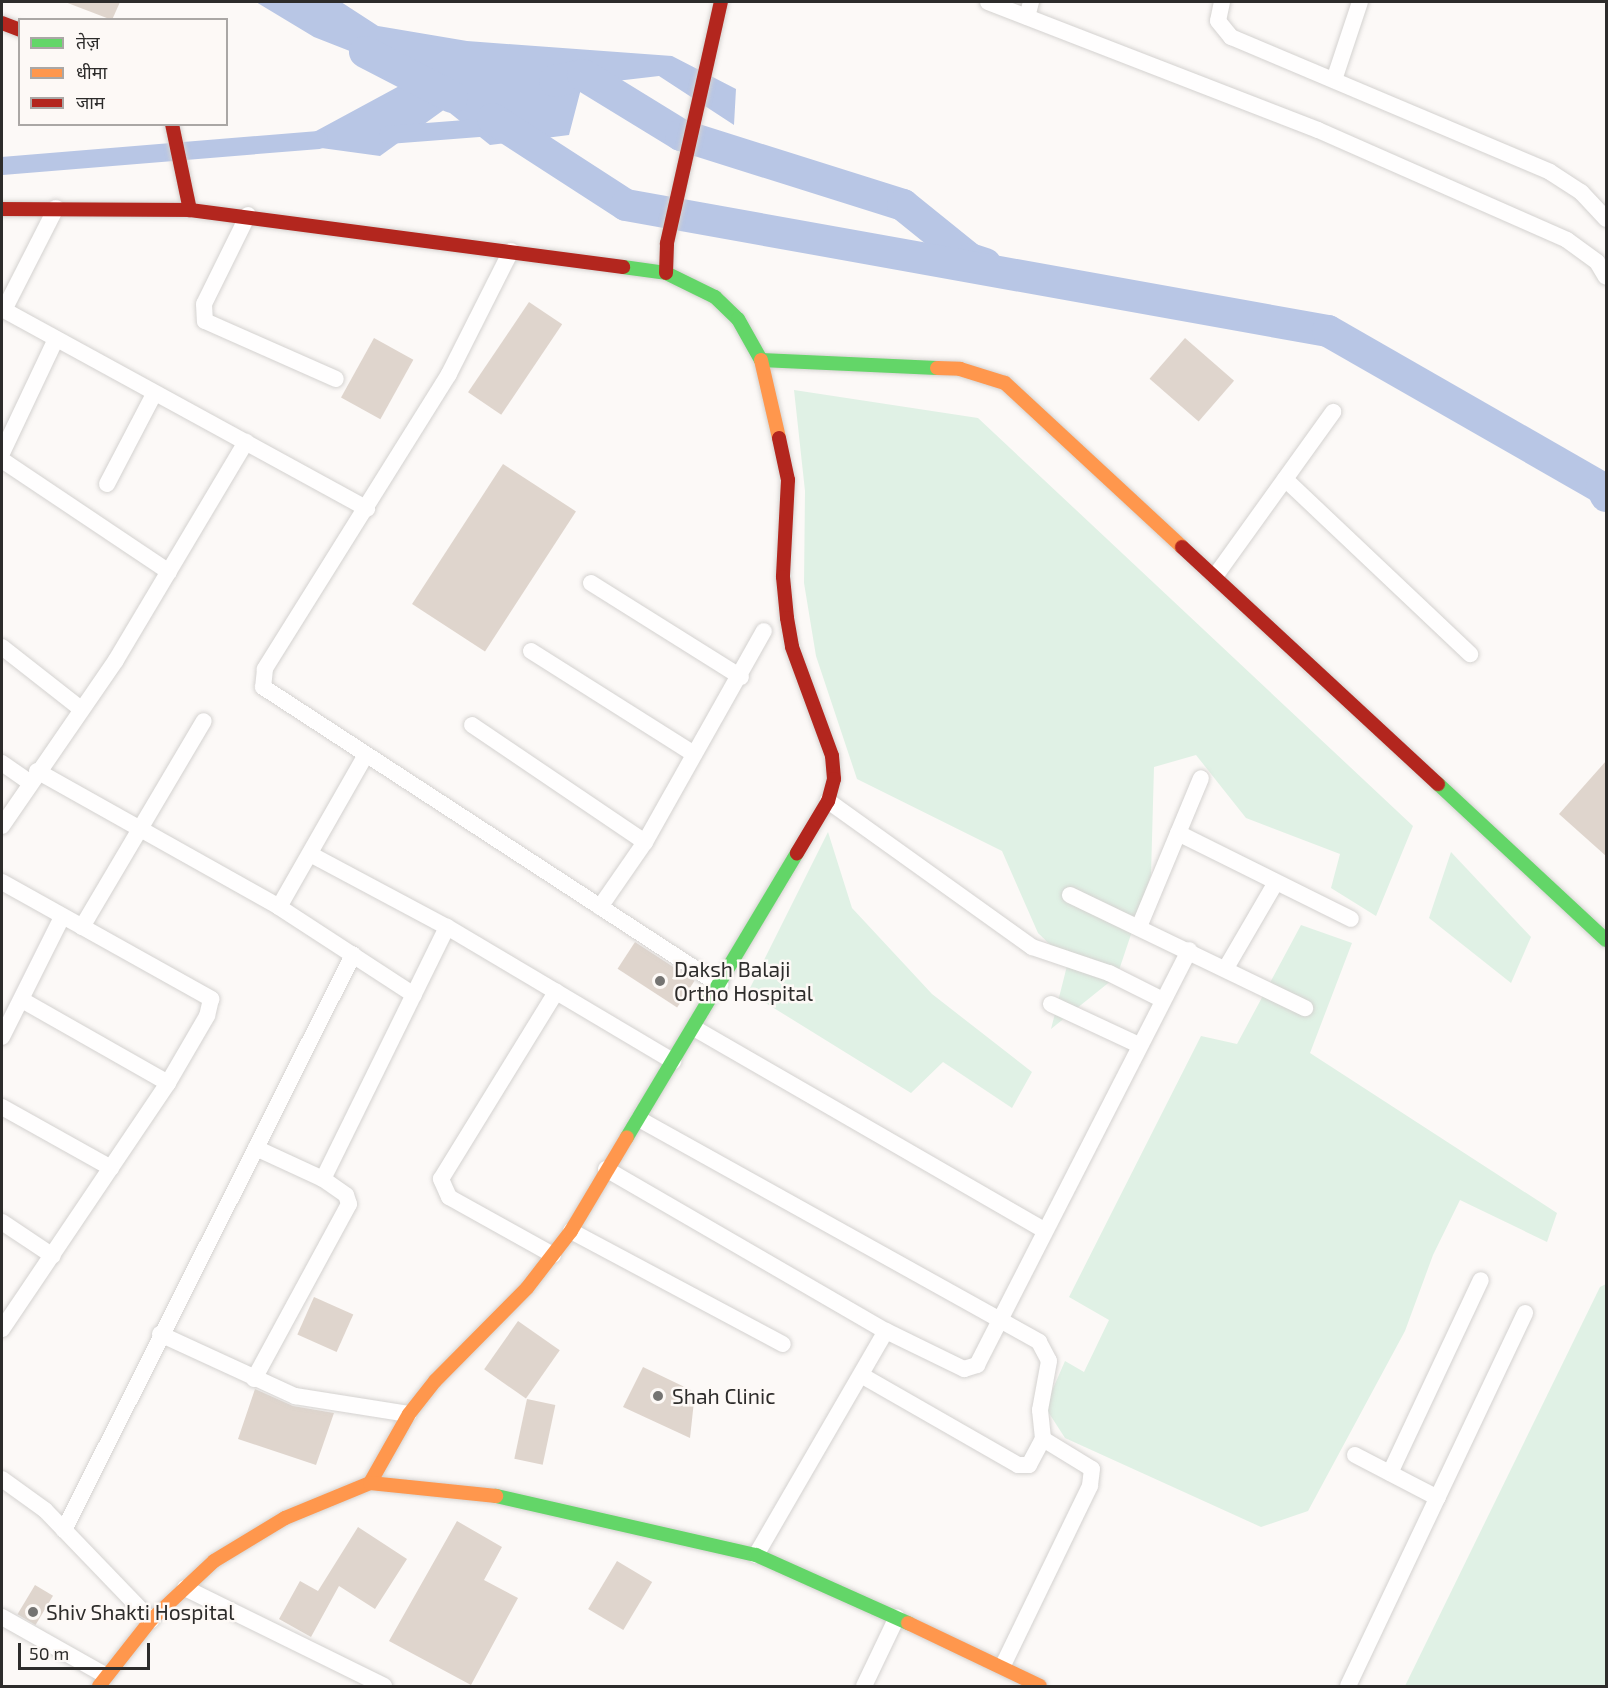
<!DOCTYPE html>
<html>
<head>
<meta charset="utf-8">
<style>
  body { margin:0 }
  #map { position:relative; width:1608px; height:1688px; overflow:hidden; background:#fcf9f7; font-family:"Exo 2","Noto Sans Devanagari",sans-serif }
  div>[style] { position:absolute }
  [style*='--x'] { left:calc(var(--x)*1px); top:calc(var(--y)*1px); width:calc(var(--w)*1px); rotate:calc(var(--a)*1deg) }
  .green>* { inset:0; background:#e0f1e5 }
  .water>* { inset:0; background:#b8c6e5 }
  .canal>* { height:18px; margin:-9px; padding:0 9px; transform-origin:9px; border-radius:9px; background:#b8c6e5 }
  .river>* { height:32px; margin:-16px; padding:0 16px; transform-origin:16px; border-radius:16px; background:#b8c6e5 }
  .building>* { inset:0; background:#dfd5cd; transform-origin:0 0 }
  .roads { filter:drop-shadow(0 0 2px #d4d2d0) drop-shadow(0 0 2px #d4d2d0) }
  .street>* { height:16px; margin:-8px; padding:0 8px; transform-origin:8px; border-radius:8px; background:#fffefe }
  .fast>* { height:14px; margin:-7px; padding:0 7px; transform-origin:7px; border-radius:7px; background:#63d668 }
  .slow>* { height:14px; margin:-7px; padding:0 7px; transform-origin:7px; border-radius:7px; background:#ff974d }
  .jam>* { height:14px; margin:-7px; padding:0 7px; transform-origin:7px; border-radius:7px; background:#b3261e }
  .dots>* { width:16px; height:16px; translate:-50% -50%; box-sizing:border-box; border:3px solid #fdf9f6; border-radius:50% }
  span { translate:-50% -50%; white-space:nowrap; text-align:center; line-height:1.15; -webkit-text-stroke:5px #fdf9f6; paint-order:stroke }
  .poi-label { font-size:21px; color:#2d2c2b }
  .left { translate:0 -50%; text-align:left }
  .frame { position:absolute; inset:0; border:3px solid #2d2c2b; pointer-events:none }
  .legend { position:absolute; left:18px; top:18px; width:210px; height:108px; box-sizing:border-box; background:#fdf9f6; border:2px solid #aaa7a5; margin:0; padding:8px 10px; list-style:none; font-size:18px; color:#2d2c2b }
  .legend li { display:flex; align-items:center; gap:12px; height:30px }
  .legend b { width:30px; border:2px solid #aaa7a5 }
  .scale { position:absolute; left:18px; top:1643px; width:132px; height:27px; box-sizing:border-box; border:3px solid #2d2c2b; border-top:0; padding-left:8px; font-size:18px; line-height:21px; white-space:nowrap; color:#2d2c2b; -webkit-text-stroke:4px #fdf9f6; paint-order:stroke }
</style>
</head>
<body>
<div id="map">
  <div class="green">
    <i style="clip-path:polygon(794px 390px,978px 418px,1413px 826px,1376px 916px,1331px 888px,1340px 854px,1246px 818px,1196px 755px,1154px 767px,1151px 875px,1117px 976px,1051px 1029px,1068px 962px,1038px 933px,1002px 851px,857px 779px,816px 656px,804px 583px,805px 491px)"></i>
    <i style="clip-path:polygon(828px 832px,852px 908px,932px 994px,1032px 1072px,1012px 1108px,943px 1062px,911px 1093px,748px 992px)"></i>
    <i style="clip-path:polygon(1451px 852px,1531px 937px,1511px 983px,1429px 918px)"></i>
    <i style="clip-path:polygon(1301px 925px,1352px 943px,1310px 1053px,1557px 1213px,1547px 1242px,1460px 1200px,1433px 1255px,1405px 1331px,1308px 1511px,1261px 1527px,1065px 1438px,1045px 1407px,1065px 1361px,1084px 1372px,1109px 1320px,1069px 1297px,1201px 1036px,1237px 1044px)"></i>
    <i style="clip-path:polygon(1606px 1284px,1606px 1686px,1405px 1686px,1600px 1287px)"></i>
  </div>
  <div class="water">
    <i style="clip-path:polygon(256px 2px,341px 2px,378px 26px,467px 41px,672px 56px,736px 89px,734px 125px,659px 76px,582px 85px,569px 135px,490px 145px,445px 109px,380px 156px,292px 144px,416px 77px,314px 37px)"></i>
  </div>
  <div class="canal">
    <i style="--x:388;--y:135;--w:104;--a:-4.4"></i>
    <i style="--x:2;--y:166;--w:318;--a:-4.7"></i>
  </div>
  <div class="river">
    <i style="--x:365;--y:52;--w:98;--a:27.3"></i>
    <i style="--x:555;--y:81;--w:29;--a:-12"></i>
    <i style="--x:583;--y:75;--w:115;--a:31.5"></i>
    <i style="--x:681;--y:135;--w:233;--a:17.5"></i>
    <i style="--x:903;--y:205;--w:86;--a:38.9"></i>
    <i style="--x:970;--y:259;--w:16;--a:18"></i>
    <i style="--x:493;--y:119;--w:158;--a:32.9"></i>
    <i style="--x:626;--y:205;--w:713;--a:10.18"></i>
    <i style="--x:1328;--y:331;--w:316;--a:29.8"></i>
    <i style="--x:1602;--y:488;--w:9;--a:63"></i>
  </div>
  <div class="building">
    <i style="clip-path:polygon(65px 2px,120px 2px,112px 20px)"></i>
    <i style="left:529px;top:302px;width:40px;height:109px;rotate:34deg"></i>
    <i style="left:374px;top:338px;width:45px;height:68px;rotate:29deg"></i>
    <i style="left:1185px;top:338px;width:65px;height:54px;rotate:41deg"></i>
    <i style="left:503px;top:464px;width:87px;height:167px;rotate:33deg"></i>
    <i style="clip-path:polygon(1606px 761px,1606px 856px,1559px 814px)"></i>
    <i style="left:635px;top:942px;width:71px;height:32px;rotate:33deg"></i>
    <i style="left:314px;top:1297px;width:43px;height:41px;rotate:24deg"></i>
    <i style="left:518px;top:1321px;width:51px;height:59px;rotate:35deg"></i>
    <i style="clip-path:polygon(643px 1367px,695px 1392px,690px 1438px,623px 1407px)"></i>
    <i style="clip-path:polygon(255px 1389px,293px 1406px,334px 1413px,316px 1465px,238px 1439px)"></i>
    <i style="left:527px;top:1399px;width:29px;height:61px;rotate:12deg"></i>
    <i style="clip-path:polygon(457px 1521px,502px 1547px,484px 1580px,518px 1598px,471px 1685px,389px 1641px)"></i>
    <i style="clip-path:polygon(358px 1527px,407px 1559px,375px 1609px,339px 1586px,311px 1637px,279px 1619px,300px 1581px,318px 1591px)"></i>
    <i style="left:617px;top:1561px;width:41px;height:56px;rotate:31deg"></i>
    <i style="left:35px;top:1585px;width:21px;height:34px;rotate:31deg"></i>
  </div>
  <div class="roads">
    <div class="street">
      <i style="--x:988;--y:2;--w:354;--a:21.2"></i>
      <i style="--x:1318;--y:130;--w:272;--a:23.8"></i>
      <i style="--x:1567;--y:240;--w:37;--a:36"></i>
      <i style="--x:1597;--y:262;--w:17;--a:59"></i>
      <i style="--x:1222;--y:2;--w:19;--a:102"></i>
      <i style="--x:1218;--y:21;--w:21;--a:51"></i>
      <i style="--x:1231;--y:37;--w:346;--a:22.9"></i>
      <i style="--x:1550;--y:172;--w:37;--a:33"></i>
      <i style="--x:1581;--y:192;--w:37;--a:47"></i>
      <i style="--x:1027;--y:17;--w:16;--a:-75"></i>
      <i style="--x:1334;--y:80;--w:82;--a:-71.6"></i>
      <i style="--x:56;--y:208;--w:114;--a:117"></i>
      <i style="--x:4;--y:310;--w:414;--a:28.7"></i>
      <i style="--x:248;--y:215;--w:99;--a:116.3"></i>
      <i style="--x:204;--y:304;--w:17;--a:87"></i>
      <i style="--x:205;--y:321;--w:143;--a:23.9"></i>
      <i style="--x:511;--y:251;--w:138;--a:116.8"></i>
      <i style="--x:449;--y:374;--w:348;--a:122"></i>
      <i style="--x:265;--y:669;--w:18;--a:96"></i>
      <i style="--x:263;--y:687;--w:546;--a:33.11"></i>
      <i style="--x:2;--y:453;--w:126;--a:-64.7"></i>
      <i style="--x:2;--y:460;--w:201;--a:33.8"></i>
      <i style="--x:1285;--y:479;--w:255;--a:43.4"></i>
      <i style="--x:107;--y:484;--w:102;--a:-62.4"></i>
      <i style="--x:1216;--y:575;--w:201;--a:-54.3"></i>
      <i style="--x:591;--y:583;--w:177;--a:32.1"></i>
      <i style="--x:2;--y:647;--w:100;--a:38.1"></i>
      <i style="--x:531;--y:651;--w:193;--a:32.3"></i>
      <i style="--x:472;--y:725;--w:209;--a:34.1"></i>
      <i style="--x:2;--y:763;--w:33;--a:35"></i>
      <i style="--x:37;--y:771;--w:278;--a:29.3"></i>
      <i style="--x:279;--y:907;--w:161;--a:33.1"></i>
      <i style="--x:828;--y:801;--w:251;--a:35.6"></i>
      <i style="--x:1032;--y:947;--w:81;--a:18.7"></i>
      <i style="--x:1109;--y:973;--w:60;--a:26.6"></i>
      <i style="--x:2;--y:826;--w:201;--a:-55.5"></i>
      <i style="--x:116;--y:660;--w:254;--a:-59.2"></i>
      <i style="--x:1178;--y:833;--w:193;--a:26.4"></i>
      <i style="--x:310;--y:854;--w:155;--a:28.1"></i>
      <i style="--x:447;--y:927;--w:263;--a:30.7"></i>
      <i style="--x:2;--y:882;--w:240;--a:29.2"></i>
      <i style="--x:211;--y:999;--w:17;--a:103"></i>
      <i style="--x:207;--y:1016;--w:78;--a:120.2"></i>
      <i style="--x:168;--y:1083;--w:297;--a:124"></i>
      <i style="--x:1070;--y:895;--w:261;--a:25.7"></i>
      <i style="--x:279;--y:907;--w:174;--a:-60.3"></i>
      <i style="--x:600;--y:907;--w:79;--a:-55.3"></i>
      <i style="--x:645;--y:842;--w:242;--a:-60.6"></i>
      <i style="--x:82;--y:927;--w:239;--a:-59.4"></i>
      <i style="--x:1139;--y:927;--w:161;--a:-67.4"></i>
      <i style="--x:1226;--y:968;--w:99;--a:-59.8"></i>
      <i style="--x:22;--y:1000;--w:168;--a:29.6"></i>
      <i style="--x:1051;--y:1004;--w:97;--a:25"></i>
      <i style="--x:694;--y:1028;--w:404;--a:30"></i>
      <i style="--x:2;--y:1037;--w:134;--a:-63.4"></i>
      <i style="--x:2;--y:1107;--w:125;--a:29.2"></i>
      <i style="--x:639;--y:1119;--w:458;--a:29.1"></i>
      <i style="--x:1039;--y:1342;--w:21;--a:62"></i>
      <i style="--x:1049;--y:1361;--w:50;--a:100.4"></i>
      <i style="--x:1040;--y:1410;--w:29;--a:84"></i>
      <i style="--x:606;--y:1169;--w:323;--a:30.1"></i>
      <i style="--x:323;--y:1179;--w:281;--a:-63.8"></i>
      <i style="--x:2;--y:1222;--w:61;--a:33.7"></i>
      <i style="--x:571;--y:1231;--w:240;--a:28.1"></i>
      <i style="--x:553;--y:1255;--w:119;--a:-150.9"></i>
      <i style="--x:449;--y:1197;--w:20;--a:-114"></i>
      <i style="--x:441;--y:1179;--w:220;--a:-58.4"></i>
      <i style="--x:160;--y:1334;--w:149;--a:24.7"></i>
      <i style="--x:295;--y:1396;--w:115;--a:9"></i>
      <i style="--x:861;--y:1375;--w:181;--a:29.8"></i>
      <i style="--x:1018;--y:1465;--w:11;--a:0"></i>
      <i style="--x:1029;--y:1465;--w:30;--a:-62"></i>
      <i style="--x:1043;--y:1439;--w:57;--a:31.5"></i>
      <i style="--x:1092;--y:1469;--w:17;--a:97"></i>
      <i style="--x:1090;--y:1486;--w:199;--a:115.9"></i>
      <i style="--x:254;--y:1379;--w:199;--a:-61.5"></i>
      <i style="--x:349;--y:1204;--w:9;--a:-108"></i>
      <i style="--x:346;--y:1195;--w:28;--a:-145"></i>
      <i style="--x:323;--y:1179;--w:74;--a:-155.2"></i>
      <i style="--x:1355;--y:1455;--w:93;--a:27.4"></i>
      <i style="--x:1390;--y:1473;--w:213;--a:-64.8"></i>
      <i style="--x:2;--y:1479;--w:53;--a:35.8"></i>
      <i style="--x:45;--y:1510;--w:153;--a:46.1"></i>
      <i style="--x:64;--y:1530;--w:644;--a:-63.32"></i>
      <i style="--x:756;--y:1555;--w:259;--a:-59.9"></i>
      <i style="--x:886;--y:1331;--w:87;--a:26"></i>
      <i style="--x:964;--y:1369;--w:14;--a:-17"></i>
      <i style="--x:977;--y:1365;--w:466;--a:-62.9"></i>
      <i style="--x:185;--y:1588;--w:222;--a:26.2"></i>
      <i style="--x:2;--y:1617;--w:118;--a:29.4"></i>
      <i style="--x:864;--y:1686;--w:76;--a:-64.4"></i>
      <i style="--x:1348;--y:1686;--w:413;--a:-64.6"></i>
    </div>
    <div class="fast">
      <i style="--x:623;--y:267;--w:43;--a:7.9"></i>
      <i style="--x:666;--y:273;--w:55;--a:26.1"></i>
      <i style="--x:715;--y:297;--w:32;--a:44"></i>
      <i style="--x:738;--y:319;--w:47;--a:60.7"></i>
      <i style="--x:761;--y:360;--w:176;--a:2.6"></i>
      <i style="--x:1438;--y:784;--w:229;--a:42.9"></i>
      <i style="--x:627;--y:1137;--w:331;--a:-59.1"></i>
      <i style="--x:496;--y:1496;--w:267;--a:12.8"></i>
      <i style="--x:756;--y:1555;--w:167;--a:24.1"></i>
    </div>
    <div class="slow">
      <i style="--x:761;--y:360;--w:80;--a:77"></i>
      <i style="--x:937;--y:368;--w:23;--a:2"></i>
      <i style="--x:960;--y:369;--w:47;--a:17.3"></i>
      <i style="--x:1005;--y:383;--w:241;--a:42.8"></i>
      <i style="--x:370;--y:1483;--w:79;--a:-60.5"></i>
      <i style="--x:409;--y:1414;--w:42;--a:-51.8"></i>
      <i style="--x:435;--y:1381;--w:131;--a:-45.3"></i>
      <i style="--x:527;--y:1288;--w:72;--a:-52.3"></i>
      <i style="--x:571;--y:1231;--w:109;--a:-59.2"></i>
      <i style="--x:908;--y:1623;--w:146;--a:25.5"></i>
      <i style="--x:99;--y:1686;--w:84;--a:-51.8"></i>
      <i style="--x:151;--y:1620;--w:86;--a:-43.1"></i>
      <i style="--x:214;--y:1561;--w:83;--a:-31.2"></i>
      <i style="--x:285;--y:1518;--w:92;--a:-22.4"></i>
      <i style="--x:370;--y:1483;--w:127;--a:5.9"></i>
    </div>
    <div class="jam">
      <i style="--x:2;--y:23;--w:19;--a:21"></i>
      <i style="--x:172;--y:124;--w:88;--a:78.2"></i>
      <i style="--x:190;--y:210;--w:437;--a:7.5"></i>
      <i style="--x:2;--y:209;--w:188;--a:0.3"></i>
      <i style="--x:666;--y:273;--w:30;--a:-88"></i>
      <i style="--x:667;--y:243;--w:247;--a:-77.4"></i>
      <i style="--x:779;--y:438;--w:43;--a:77.9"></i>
      <i style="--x:788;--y:480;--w:97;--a:93"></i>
      <i style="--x:783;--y:577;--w:41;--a:84.4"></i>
      <i style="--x:787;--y:618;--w:29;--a:80"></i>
      <i style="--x:792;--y:647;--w:116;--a:69.8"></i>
      <i style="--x:832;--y:756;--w:23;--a:85"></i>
      <i style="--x:834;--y:779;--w:23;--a:105"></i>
      <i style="--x:828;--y:801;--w:61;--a:120.8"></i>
      <i style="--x:1182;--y:547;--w:349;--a:42.8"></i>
    </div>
  </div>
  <div class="dots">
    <i style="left:660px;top:981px;background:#757472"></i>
    <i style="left:658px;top:1396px;background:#757472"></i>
    <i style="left:33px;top:1612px;background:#757472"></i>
  </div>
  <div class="poi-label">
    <span class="left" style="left:674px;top:981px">Daksh Balaji<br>Ortho Hospital</span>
    <span class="left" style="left:672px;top:1396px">Shah Clinic</span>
    <span class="left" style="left:46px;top:1612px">Shiv Shakti Hospital</span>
  </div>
  <div class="frame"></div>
  <ul class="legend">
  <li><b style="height:8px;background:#63d668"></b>तेज़</li>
  <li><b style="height:8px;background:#ff974d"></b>धीमा</li>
  <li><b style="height:8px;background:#b3261e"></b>जाम</li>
  </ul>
  <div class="scale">50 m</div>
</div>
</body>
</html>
